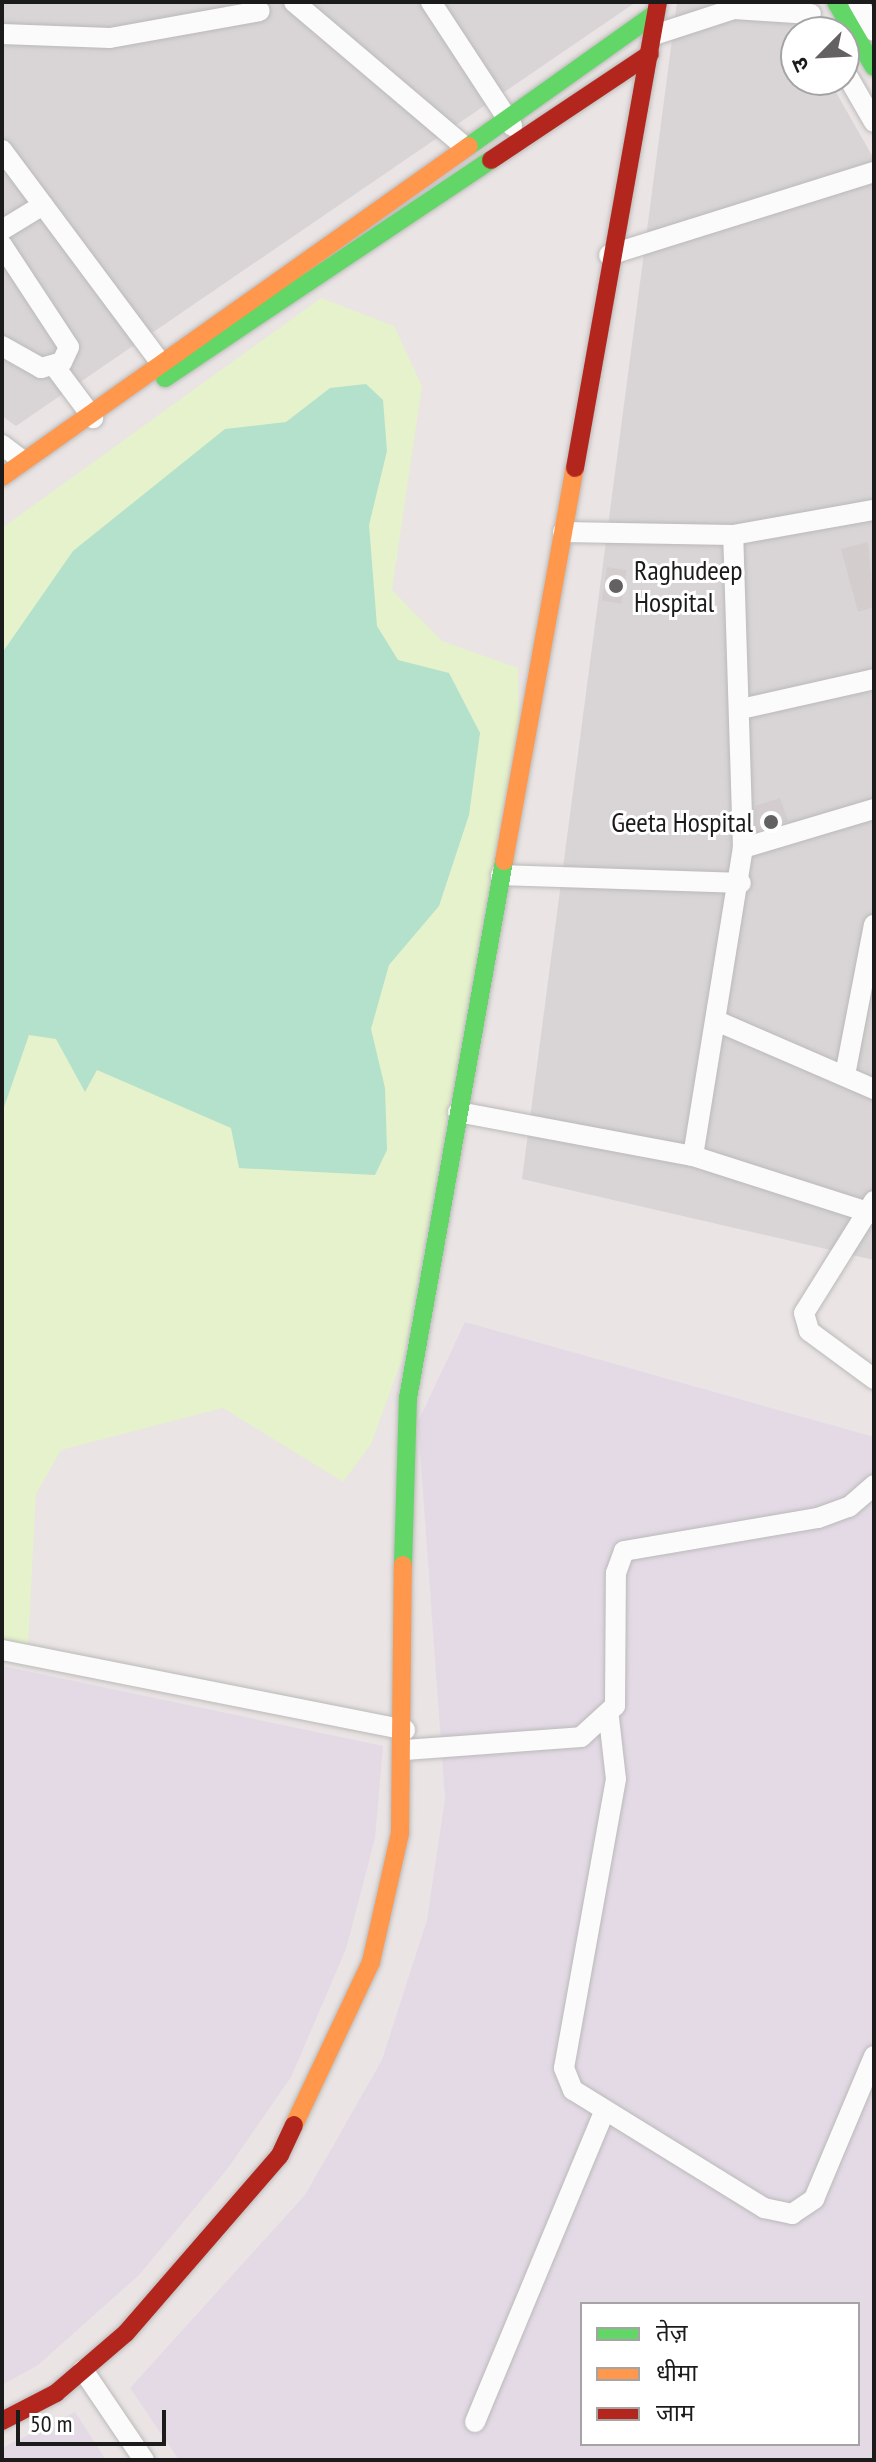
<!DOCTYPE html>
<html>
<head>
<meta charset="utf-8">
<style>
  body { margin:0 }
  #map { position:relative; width:876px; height:2462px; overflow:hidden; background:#eae4e4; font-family:"PT Sans Narrow","Noto Sans Devanagari",sans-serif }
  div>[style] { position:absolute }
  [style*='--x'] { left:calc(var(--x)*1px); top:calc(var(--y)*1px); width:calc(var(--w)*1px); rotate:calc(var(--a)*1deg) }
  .residential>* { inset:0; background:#d9d5d6 }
  .industrial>* { inset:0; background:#e3dae6 }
  .park>* { inset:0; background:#e5f2cb }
  .water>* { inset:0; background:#b3e1cc }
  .building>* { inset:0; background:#d3cdce; transform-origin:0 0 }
  .roads { filter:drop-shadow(0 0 2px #bbb9b9) drop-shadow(0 0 2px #bbb9b9) }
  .street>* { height:20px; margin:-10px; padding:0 10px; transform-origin:10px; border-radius:10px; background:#fcfbfb }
  .fast>* { height:18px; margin:-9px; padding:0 9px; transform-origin:9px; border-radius:9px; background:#63d668 }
  .slow>* { height:18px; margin:-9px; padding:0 9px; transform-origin:9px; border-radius:9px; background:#ff974d }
  .jam>* { height:18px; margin:-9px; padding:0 9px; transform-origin:9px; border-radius:9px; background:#b3261e }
  .dots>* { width:22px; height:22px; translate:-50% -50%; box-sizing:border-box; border:4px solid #fff; border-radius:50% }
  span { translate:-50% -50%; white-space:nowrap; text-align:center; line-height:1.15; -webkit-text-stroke:6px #fff; paint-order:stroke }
  .poi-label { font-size:28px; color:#1b1b1b }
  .left { translate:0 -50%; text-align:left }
  .right { translate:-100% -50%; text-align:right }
  .frame { position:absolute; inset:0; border:4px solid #1b1b1b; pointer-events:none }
  .legend { position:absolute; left:580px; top:2302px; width:280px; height:144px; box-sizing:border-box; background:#fff; border:2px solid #a4a4a4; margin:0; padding:10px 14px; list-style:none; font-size:24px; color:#1b1b1b }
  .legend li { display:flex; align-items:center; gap:16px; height:40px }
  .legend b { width:40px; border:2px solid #a4a4a4 }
  .north { position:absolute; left:780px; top:16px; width:80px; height:80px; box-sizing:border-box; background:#fff; border:2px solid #a4a4a4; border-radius:50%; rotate:246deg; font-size:22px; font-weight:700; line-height:32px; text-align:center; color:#1b1b1b }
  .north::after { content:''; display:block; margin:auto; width:28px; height:36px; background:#636161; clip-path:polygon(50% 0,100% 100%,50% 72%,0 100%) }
  .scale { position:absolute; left:16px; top:2410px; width:150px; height:36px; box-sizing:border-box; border:4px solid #1b1b1b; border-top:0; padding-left:10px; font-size:24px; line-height:28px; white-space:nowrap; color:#1b1b1b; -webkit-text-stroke:6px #fff; paint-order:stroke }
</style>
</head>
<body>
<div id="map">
  <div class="residential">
    <i style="clip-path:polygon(2px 2px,636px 2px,16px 426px,2px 416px)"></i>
    <i style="clip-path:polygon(677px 2px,785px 2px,802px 32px,796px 32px,796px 80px,829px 80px,874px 159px,874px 1260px,522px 1179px)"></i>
  </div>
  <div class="industrial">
    <i style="clip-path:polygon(evenodd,465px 1322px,874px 1437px,874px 2460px,179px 2460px,130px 2388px,305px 2195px,382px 2060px,427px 1920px,445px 1799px,418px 1422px,465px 1322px,582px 2304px,858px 2304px,858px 2444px,582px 2444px,582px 2304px)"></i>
    <i style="clip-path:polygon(2px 1666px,383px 1746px,375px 1838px,346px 1949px,291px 2077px,228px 2168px,139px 2275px,38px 2365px,2px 2385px)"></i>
    <i style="clip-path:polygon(75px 2412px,106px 2460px,2px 2460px,2px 2448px)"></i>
  </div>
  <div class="park">
    <i style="clip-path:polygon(321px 298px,394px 326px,422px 386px,392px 590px,442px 641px,518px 668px,519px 723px,404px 1354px,371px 1444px,343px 1482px,223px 1408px,61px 1450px,36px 1494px,28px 1646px,2px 1640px,2px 528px)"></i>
  </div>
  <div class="water">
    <i style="clip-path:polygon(366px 384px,383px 400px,387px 451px,369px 525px,377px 626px,398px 660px,449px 673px,480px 733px,469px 815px,439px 906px,389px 965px,371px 1029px,385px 1088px,387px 1150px,375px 1175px,239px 1168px,231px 1128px,97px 1070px,85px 1092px,56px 1039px,29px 1035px,2px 1113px,2px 653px,73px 551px,225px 429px,286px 422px,330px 388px)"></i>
  </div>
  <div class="building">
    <i style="clip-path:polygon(868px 542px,874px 607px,858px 612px,841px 549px)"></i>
    <i style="left:607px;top:567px;width:20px;height:34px;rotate:9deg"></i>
    <i style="clip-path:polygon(780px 798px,788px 821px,755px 831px,755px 806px)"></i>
  </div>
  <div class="roads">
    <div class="street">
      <i style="--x:294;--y:2;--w:223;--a:40.3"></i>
      <i style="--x:431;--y:2;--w:148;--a:56.8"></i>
      <i style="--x:858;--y:2;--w:33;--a:61"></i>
      <i style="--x:2;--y:34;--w:108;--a:2.1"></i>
      <i style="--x:110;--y:38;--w:152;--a:-10.2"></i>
      <i style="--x:654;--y:35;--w:84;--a:-18"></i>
      <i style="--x:734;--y:9;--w:77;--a:3.7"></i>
      <i style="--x:844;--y:70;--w:60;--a:60"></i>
      <i style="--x:2;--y:150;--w:263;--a:53.3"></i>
      <i style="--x:2;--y:230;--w:48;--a:-31.4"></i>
      <i style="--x:2;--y:245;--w:122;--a:56.7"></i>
      <i style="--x:69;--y:347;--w:17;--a:115"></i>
      <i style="--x:62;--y:362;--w:22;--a:164"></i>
      <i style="--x:41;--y:368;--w:45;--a:-150.6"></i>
      <i style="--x:609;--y:255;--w:278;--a:-17.4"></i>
      <i style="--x:55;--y:367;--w:64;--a:53.3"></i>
      <i style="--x:2;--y:445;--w:26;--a:37"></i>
      <i style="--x:563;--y:532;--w:170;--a:1"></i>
      <i style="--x:733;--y:535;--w:143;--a:-10.1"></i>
      <i style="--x:741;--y:709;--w:136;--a:-12.7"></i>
      <i style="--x:743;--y:848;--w:137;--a:-16.6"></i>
      <i style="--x:501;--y:875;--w:240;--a:1.9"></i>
      <i style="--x:719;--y:1022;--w:169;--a:23.4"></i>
      <i style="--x:845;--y:1075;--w:153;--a:-79.1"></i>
      <i style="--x:458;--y:1112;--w:239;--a:10.6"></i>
      <i style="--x:693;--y:1156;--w:190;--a:17.8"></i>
      <i style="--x:693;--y:1156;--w:312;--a:-80.8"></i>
      <i style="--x:743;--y:848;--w:313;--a:-91.8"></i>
      <i style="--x:874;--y:1201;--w:132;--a:122"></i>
      <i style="--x:804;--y:1313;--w:19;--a:74"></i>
      <i style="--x:809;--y:1331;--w:81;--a:36.4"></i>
      <i style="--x:2;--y:1650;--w:411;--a:11.2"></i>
      <i style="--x:609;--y:1718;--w:61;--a:83.5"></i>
      <i style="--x:616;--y:1779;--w:294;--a:100.2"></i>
      <i style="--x:564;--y:2068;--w:24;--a:68"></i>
      <i style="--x:573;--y:2090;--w:225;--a:31.7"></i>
      <i style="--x:764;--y:2208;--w:29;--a:12"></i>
      <i style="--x:792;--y:2214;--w:27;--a:-34"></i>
      <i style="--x:814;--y:2199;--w:155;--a:-67.2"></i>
      <i style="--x:405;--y:1750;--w:176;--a:-4.2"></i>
      <i style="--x:581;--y:1737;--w:46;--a:-42.4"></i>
      <i style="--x:615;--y:1706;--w:133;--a:-89.6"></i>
      <i style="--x:616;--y:1573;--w:23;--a:-70"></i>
      <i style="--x:624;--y:1551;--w:197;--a:-9.7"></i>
      <i style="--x:818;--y:1518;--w:33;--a:-20"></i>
      <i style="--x:849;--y:1507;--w:33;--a:-41"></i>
      <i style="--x:83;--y:2370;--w:109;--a:55.9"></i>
      <i style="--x:475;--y:2422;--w:336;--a:-67.4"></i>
    </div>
    <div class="fast">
      <i style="--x:836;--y:2;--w:75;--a:59.7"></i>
      <i style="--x:469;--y:146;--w:229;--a:-35.4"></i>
      <i style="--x:165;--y:378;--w:392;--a:-33.8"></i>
      <i style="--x:403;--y:1565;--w:167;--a:-88.3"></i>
      <i style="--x:408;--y:1398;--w:546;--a:-79.86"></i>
    </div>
    <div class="slow">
      <i style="--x:2;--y:477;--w:572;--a:-35.33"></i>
      <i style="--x:504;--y:861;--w:399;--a:-79.8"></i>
      <i style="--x:294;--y:2125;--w:180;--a:-64.7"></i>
      <i style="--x:371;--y:1962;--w:132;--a:-77.3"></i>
      <i style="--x:400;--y:1833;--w:268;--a:-89.4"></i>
    </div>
    <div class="jam">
      <i style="--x:491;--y:160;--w:191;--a:-33.7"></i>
      <i style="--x:575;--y:468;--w:473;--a:-79.9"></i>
      <i style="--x:2;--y:2421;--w:61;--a:-27.4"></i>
      <i style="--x:56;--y:2393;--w:92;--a:-40.6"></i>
      <i style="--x:126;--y:2333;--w:235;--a:-49.1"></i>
      <i style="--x:280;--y:2155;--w:33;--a:-65"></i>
    </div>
  </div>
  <div class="dots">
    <i style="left:616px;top:586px;background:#636161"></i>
    <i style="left:771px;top:822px;background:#636161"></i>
  </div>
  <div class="poi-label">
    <span class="left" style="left:634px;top:586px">Raghudeep<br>Hospital</span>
    <span class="right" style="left:753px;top:822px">Geeta Hospital</span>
  </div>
  <div class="frame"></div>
  <ul class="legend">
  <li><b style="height:10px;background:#63d668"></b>तेज़</li>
  <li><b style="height:10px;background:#ff974d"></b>धीमा</li>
  <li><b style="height:10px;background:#b3261e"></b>जाम</li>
  </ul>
  <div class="north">उ</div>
  <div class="scale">50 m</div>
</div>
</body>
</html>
